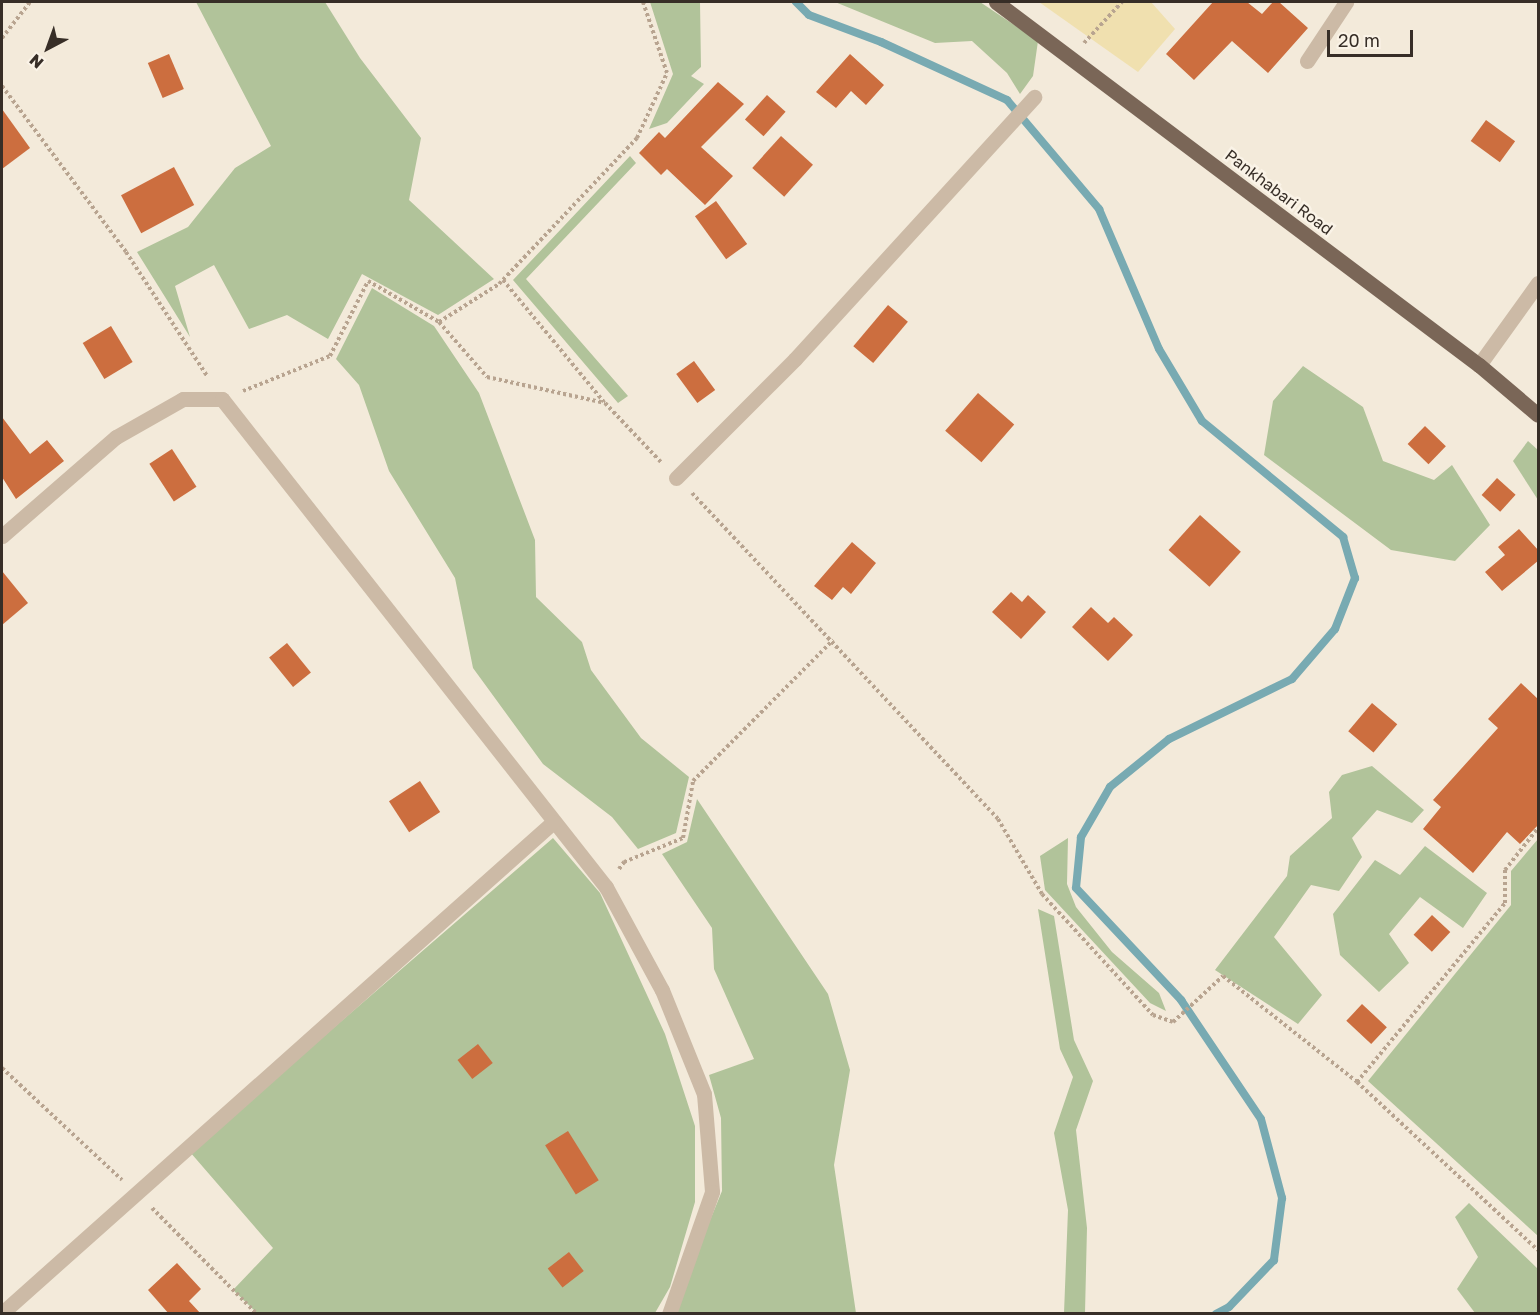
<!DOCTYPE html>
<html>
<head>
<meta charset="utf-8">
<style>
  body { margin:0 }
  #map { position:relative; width:1540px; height:1315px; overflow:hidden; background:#f3eada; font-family:"Golos Text",sans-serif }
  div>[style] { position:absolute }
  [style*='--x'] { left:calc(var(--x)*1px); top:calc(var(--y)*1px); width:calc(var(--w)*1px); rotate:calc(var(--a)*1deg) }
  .green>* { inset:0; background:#b1c39a }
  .sand>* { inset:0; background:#f0e0af }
  .stream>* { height:8px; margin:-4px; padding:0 4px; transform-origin:4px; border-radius:4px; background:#78aab2 }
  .building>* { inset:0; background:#cc6e3f; transform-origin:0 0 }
  .path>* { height:4px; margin-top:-2px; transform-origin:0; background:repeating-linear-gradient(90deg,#b8a490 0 3px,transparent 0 6px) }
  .minor>* { height:15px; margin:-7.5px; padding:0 7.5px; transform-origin:7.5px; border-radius:7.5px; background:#ccbaa6 }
  .major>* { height:15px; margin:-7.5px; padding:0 7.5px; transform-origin:7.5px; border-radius:7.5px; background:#7a6657 }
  span { translate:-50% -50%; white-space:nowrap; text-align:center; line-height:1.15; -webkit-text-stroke:5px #faf3e7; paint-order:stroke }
  .street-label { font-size:16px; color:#372e27 }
  .frame { position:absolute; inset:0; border:3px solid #372e27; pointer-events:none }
  .north { position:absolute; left:18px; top:18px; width:60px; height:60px; -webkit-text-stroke:4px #faf3e7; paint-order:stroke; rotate:221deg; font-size:16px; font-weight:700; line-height:24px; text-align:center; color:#372e27 }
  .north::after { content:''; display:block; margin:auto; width:21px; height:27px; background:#372e27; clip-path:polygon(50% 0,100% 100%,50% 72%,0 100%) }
  .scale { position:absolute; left:1327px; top:30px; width:86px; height:27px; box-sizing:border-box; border:3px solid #372e27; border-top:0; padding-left:8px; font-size:18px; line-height:21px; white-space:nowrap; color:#372e27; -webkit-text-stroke:4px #faf3e7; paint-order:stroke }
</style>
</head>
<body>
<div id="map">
  <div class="green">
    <i style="clip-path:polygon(196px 2px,325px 2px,360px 58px,421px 138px,409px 200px,494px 279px,438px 315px,362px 274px,328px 339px,287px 315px,249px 329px,214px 265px,175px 286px,190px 337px,137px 252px,188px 227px,235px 168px,271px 146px)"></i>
    <i style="clip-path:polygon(650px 2px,700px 2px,701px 67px,691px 76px,704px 84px,667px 123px,649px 129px,673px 74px)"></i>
    <i style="clip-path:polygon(835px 2px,980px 2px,1038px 41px,1033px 76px,1020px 94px,1007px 73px,972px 41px,935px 43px)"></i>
    <i style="clip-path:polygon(630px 156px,636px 163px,526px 279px,628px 396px,618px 403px,513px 280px)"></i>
    <i style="clip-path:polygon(372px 288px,434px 326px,479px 393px,535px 540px,536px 597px,582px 642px,591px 670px,641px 738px,689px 777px,676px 833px,638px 849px,612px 817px,543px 764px,473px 668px,455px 578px,389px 471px,359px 385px,336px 359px)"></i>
    <i style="clip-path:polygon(1303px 366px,1363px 407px,1383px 461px,1434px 480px,1452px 465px,1490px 525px,1455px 561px,1391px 550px,1264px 455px,1273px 401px)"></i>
    <i style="clip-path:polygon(1528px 441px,1538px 450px,1538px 500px,1513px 461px)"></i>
    <i style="clip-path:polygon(1372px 766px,1424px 810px,1412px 823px,1377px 810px,1352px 838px,1362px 857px,1339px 891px,1311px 885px,1274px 937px,1322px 995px,1298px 1024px,1215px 970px,1287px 876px,1290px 856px,1332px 818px,1329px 792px,1342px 775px)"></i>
    <i style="clip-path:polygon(697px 799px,828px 994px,850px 1070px,834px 1165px,856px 1313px,672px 1313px,722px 1191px,721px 1118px,709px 1075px,754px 1059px,714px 969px,712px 928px,662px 854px,687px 842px)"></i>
    <i style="clip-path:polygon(553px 838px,600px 893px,665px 1034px,695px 1126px,695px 1202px,670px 1287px,655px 1313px,257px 1313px,233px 1290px,273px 1248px,190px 1152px)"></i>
    <i style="clip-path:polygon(1068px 838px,1067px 884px,1076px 907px,1112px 952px,1159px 993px,1166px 1011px,1150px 1003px,1045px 890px,1040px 856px)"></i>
    <i style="clip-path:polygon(1538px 839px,1538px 1236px,1368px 1081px,1511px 905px,1511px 871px)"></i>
    <i style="clip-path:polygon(1425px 846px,1487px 893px,1463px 928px,1420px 897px,1389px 934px,1409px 963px,1379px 992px,1340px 955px,1333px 914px,1375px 860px,1400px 875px)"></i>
    <i style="clip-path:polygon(1038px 909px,1054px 916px,1074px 1040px,1093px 1081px,1076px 1130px,1087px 1228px,1085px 1313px,1064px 1313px,1068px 1210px,1054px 1133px,1073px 1077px,1060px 1049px)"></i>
    <i style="clip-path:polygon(1469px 1203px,1538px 1269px,1538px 1313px,1475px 1313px,1457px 1289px,1478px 1257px,1455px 1217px)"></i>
  </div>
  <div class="sand">
    <i style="clip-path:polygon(1039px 2px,1151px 2px,1175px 29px,1138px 72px)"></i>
  </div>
  <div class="stream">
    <i style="--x:796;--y:2;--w:18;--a:45"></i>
    <i style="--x:809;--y:15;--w:77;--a:20.6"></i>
    <i style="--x:881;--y:42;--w:139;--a:24.7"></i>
    <i style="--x:1007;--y:100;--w:143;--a:49.8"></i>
    <i style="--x:1099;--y:209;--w:152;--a:66.8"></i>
    <i style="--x:1159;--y:349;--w:84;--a:59.2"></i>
    <i style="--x:1202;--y:421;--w:183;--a:39.4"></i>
    <i style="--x:1343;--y:537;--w:43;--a:73.7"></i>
    <i style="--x:1355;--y:578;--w:55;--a:111.4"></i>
    <i style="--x:1335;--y:629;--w:66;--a:130.7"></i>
    <i style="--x:1292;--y:679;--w:137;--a:154"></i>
    <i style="--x:1169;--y:739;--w:76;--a:140.9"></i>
    <i style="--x:1110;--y:787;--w:58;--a:120.1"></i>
    <i style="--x:1081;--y:837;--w:51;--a:95.6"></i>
    <i style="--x:1076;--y:888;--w:154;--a:46.8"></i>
    <i style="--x:1181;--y:1000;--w:143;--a:56.1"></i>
    <i style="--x:1261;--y:1119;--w:82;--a:75.1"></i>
    <i style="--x:1282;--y:1198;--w:63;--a:97.4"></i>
    <i style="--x:1274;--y:1260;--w:65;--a:133.8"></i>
    <i style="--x:1229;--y:1307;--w:15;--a:152"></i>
  </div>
  <div class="building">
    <i style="clip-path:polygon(1213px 2px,1247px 2px,1262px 14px,1273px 2px,1279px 2px,1308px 28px,1268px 73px,1232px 41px,1194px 80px,1166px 54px)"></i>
    <i style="left:169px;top:54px;width:38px;height:23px;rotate:67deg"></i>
    <i style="clip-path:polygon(850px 54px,884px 85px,866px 105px,851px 91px,836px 108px,816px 92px)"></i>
    <i style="clip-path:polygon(718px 82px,744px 104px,701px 147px,733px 176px,705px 205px,667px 169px,661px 175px,639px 153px,659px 132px,665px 138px)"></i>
    <i style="left:767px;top:95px;width:25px;height:33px;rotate:42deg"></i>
    <i style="clip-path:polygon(2px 109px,30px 148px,2px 169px)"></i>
    <i style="left:1486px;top:120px;width:36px;height:26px;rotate:36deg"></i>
    <i style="left:781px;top:136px;width:43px;height:43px;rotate:42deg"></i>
    <i style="left:174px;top:167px;width:43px;height:60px;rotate:62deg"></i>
    <i style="left:716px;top:201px;width:53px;height:26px;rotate:54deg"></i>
    <i style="left:888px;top:305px;width:26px;height:54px;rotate:40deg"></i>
    <i style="left:111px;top:326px;width:42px;height:33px;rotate:59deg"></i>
    <i style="left:694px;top:361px;width:36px;height:22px;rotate:54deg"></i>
    <i style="left:978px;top:393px;width:48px;height:50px;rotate:41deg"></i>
    <i style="clip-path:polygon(2px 417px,30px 454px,47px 440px,64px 461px,16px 499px,2px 477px)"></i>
    <i style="left:1425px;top:426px;width:29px;height:25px;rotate:44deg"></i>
    <i style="left:172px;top:449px;width:45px;height:27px;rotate:57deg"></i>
    <i style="left:1497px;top:478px;width:25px;height:23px;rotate:42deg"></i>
    <i style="left:1200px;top:515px;width:55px;height:47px;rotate:42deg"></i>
    <i style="clip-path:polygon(1519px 529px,1539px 551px,1539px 560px,1502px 591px,1485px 572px,1505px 555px,1498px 547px)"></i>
    <i style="clip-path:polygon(852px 542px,876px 563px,851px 594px,843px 587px,832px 600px,814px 586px)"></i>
    <i style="clip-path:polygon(2px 571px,28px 603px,2px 625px)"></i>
    <i style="clip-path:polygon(1011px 592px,1022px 602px,1028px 595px,1046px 612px,1021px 639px,992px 612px)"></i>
    <i style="clip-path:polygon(1091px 607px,1108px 623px,1114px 617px,1133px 635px,1108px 661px,1072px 627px)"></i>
    <i style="left:287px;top:643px;width:38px;height:23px;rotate:51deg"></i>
    <i style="clip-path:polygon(1521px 683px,1539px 700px,1539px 824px,1520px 844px,1507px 832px,1473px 873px,1423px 829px,1441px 807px,1433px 800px,1498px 728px,1488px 719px)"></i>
    <i style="left:1372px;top:703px;width:33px;height:37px;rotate:40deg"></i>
    <i style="left:420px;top:781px;width:37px;height:37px;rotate:57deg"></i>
    <i style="left:1432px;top:915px;width:25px;height:27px;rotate:43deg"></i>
    <i style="left:1362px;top:1004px;width:34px;height:23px;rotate:43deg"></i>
    <i style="left:478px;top:1044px;width:24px;height:26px;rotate:52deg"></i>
    <i style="left:568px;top:1131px;width:58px;height:27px;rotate:58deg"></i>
    <i style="left:569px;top:1252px;width:24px;height:27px;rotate:52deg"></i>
    <i style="clip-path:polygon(177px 1263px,201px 1289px,189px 1301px,201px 1314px,169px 1314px,148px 1290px)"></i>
  </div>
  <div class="path">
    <i style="--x:2;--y:38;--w:46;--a:-52.1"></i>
    <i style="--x:1084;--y:43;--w:56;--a:-47.2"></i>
    <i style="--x:2;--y:86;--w:207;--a:53.2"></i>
    <i style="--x:126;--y:252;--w:148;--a:56.8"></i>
    <i style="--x:503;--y:280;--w:158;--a:50.4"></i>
    <i style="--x:439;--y:322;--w:71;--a:-32.3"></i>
    <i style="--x:499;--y:284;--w:201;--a:-46.6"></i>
    <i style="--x:637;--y:138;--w:72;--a:-65.2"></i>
    <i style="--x:667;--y:73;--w:75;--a:-108.7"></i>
    <i style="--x:243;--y:391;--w:94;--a:-21.9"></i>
    <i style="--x:330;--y:356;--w:84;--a:-63.1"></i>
    <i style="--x:368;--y:281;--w:82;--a:30"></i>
    <i style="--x:439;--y:322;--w:73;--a:48.9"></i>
    <i style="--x:487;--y:377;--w:121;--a:12.4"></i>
    <i style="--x:605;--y:403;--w:81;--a:46.5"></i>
    <i style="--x:692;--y:493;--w:447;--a:46.8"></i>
    <i style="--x:998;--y:819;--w:87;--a:59.6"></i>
    <i style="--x:1042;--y:894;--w:164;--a:47.5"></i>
    <i style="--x:1153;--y:1015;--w:21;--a:19"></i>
    <i style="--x:1173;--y:1022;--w:68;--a:-42.6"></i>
    <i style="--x:1223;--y:976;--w:171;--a:38.3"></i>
    <i style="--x:1357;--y:1082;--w:247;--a:42.9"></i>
    <i style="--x:619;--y:869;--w:9;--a:-54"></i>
    <i style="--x:624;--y:862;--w:64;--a:-22.1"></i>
    <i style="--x:683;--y:838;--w:58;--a:-80"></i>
    <i style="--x:693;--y:781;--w:199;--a:-45.2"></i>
    <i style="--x:2;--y:1068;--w:164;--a:43"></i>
    <i style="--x:1357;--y:1082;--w:232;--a:-50.4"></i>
    <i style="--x:1505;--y:903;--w:33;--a:-90"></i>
    <i style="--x:1505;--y:870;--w:53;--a:-51.8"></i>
    <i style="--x:152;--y:1208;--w:149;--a:45.3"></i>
  </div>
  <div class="minor">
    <i style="--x:1307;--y:61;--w:71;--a:-56.5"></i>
    <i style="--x:1479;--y:365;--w:101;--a:-54.3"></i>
    <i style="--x:676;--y:478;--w:168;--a:-45"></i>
    <i style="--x:795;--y:359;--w:355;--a:-47.6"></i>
    <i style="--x:2;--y:536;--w:151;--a:-41"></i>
    <i style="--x:116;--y:437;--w:77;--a:-29.6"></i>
    <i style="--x:183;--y:399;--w:39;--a:0"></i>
    <i style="--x:222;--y:399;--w:621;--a:51.8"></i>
    <i style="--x:606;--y:887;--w:117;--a:61.5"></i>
    <i style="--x:662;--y:990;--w:112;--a:68"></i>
    <i style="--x:704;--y:1094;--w:98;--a:85.3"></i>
    <i style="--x:712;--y:1192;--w:129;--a:109.4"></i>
    <i style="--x:2;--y:1313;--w:738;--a:-41.7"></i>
  </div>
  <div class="major">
    <i style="--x:996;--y:2;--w:604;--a:36.93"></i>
    <i style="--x:1479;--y:365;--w:77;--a:40.3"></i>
  </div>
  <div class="street-label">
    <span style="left:1279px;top:192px;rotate:37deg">Pankhabari Road</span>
  </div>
  <div class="frame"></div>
  <div class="north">N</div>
  <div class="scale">20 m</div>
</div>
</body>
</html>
